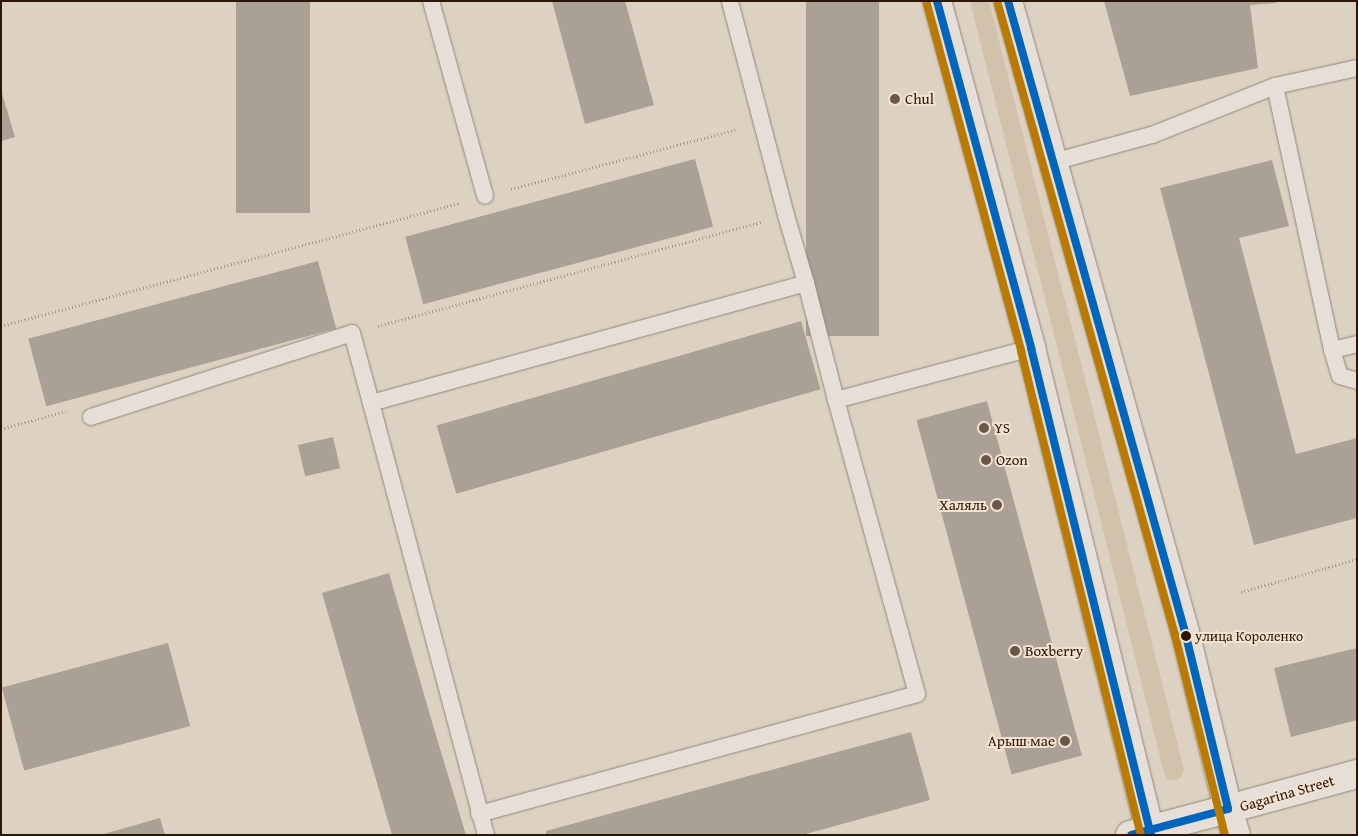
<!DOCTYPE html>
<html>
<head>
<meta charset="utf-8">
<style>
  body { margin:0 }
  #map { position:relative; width:1358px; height:836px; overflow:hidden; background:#ddd2c2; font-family:"Gentium Book Plus",serif }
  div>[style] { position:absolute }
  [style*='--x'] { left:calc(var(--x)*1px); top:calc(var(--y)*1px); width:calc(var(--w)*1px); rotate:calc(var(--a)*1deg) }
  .green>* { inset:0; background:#d2c2ab }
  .building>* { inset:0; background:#aaa095; transform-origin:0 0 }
  .path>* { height:3px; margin-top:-1.5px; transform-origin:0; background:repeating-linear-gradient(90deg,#a29b93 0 1px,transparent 0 3.5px) }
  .roads { filter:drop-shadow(0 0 1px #8f867a) drop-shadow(0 0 1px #8f867a) }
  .service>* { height:16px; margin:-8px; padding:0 8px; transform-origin:8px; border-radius:8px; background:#e5dfd7 }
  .minor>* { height:28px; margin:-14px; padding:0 14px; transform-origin:14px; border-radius:14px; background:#e5dfd7 }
  .tertiary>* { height:28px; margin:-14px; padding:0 14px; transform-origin:14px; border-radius:14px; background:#e5dfd7 }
  .bus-1>* { height:8px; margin:-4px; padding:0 4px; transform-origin:4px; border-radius:4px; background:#0065bd }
  .bus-2>* { height:8px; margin:-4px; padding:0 4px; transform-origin:4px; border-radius:4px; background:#ba7a02 }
  .dots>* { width:14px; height:14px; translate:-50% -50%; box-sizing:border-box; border:2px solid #f1e3d0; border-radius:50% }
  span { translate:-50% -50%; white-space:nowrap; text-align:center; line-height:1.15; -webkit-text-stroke:4px #f1e3d0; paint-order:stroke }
  .bus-label { font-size:14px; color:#2d1507 }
  .left { translate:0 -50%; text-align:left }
  .poi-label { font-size:15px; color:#2d1507 }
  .right { translate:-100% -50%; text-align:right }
  .street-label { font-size:15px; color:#2d1507 }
  .frame { position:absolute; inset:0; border:2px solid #2d1507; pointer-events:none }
</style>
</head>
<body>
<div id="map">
  <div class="green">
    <i style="clip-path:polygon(970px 1px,989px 1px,1184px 769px,1182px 776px,1177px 780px,1168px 780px,1164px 773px)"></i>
  </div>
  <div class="building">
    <i style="left:236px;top:1px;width:74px;height:212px"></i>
    <i style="clip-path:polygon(552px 1px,625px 1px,654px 105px,585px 124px)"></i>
    <i style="left:806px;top:1px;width:73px;height:335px"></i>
    <i style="clip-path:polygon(1104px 1px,1276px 1px,1276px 3px,1250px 5px,1258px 68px,1130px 96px)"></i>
    <i style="clip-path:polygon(1px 90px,15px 137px,1px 141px)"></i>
    <i style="left:695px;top:159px;width:70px;height:300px;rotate:75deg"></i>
    <i style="clip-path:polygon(1272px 160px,1289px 226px,1239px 238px,1296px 454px,1357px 438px,1357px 518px,1254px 545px,1160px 188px)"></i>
    <i style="left:318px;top:261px;width:70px;height:300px;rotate:75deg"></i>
    <i style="left:801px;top:321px;width:71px;height:379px;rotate:74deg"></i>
    <i style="left:987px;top:401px;width:367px;height:73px;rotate:75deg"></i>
    <i style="left:333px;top:437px;width:32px;height:36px;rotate:77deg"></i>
    <i style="clip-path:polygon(389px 573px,432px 722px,466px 835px,392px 835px,322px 593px)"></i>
    <i style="left:168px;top:643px;width:86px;height:172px;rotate:75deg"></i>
    <i style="clip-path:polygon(1357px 648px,1357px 720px,1291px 737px,1274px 668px)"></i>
    <i style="clip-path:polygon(911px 732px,930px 800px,802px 835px,546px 835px,546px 831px)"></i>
    <i style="clip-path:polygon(160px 818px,165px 835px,104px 835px,104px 834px)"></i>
  </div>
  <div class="path">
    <i style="--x:511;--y:189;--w:232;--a:-14.8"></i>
    <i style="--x:1;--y:326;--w:474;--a:-15"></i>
    <i style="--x:378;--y:326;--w:397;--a:-15.2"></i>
    <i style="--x:1;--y:429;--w:67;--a:-15.5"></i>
    <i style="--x:1241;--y:592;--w:121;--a:-15.9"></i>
  </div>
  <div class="roads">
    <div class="service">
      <i style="--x:431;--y:1;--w:202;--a:74.5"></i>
      <i style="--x:1275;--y:86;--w:270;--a:77.8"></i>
      <i style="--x:1332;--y:350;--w:27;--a:73"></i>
      <i style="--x:1340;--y:376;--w:18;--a:16"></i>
      <i style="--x:1053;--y:162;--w:103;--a:-15.3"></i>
      <i style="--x:1152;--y:135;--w:132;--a:-21.7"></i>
      <i style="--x:1275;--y:86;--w:84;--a:-12.4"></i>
      <i style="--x:806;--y:283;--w:121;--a:75.6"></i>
      <i style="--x:1332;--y:350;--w:26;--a:-13"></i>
      <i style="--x:91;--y:417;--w:274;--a:-17.8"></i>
      <i style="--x:352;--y:333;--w:73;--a:74.8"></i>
      <i style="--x:479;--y:814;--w:454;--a:-15.3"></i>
      <i style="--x:917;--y:694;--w:305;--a:-105.4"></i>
      <i style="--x:836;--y:400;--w:202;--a:-14.9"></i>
      <i style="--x:486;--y:835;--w:447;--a:-104.9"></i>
      <i style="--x:371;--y:403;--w:451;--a:-15.4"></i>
      <i style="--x:806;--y:283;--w:71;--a:-106.4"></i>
      <i style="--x:786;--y:215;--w:221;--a:-104.7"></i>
    </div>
    <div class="minor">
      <i style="--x:1228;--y:809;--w:134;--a:-15.2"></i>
    </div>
    <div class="tertiary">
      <i style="--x:937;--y:1;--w:360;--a:74.8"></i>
      <i style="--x:1031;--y:348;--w:502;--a:76.16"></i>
      <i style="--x:1008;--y:1;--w:655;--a:74.33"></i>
      <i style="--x:1185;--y:632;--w:182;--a:76.3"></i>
      <i style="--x:1228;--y:809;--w:27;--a:73"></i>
      <i style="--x:1130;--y:835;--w:101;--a:-14.9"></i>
    </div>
  </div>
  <div class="bus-1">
    <i style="--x:937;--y:1;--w:360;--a:74.8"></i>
    <i style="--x:1031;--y:348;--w:502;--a:76.16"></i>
    <i style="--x:1008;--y:1;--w:655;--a:74.33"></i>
    <i style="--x:1185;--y:632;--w:182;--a:76.3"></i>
    <i style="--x:1228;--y:809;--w:100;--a:165"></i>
  </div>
  <div class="bus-2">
    <i style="--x:927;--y:4;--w:360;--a:74.8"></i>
    <i style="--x:1021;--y:351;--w:499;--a:76.1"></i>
    <i style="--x:998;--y:4;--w:655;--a:74.33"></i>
    <i style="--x:1175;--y:635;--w:206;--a:76"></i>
  </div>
  <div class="dots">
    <i style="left:895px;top:99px;background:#6b5748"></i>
    <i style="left:984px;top:428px;background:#6b5748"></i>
    <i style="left:986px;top:460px;background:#6b5748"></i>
    <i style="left:997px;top:505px;background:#6b5748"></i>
    <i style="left:1186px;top:636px;background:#2d1507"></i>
    <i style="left:1015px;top:651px;background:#6b5748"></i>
    <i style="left:1065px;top:741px;background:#6b5748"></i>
  </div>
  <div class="bus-label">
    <span class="left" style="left:1195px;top:636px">улица Короленко</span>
  </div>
  <div class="poi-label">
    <span class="left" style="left:905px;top:99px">Chul</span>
    <span class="left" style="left:994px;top:428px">YS</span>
    <span class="left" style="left:996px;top:460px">Ozon</span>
    <span class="right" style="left:987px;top:505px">Халяль</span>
    <span class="left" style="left:1025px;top:651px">Boxberry</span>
    <span class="right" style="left:1055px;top:741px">Арыш мае</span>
  </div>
  <div class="street-label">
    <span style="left:1287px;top:793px;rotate:-16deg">Gagarina Street</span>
  </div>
  <div class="frame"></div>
</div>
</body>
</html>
